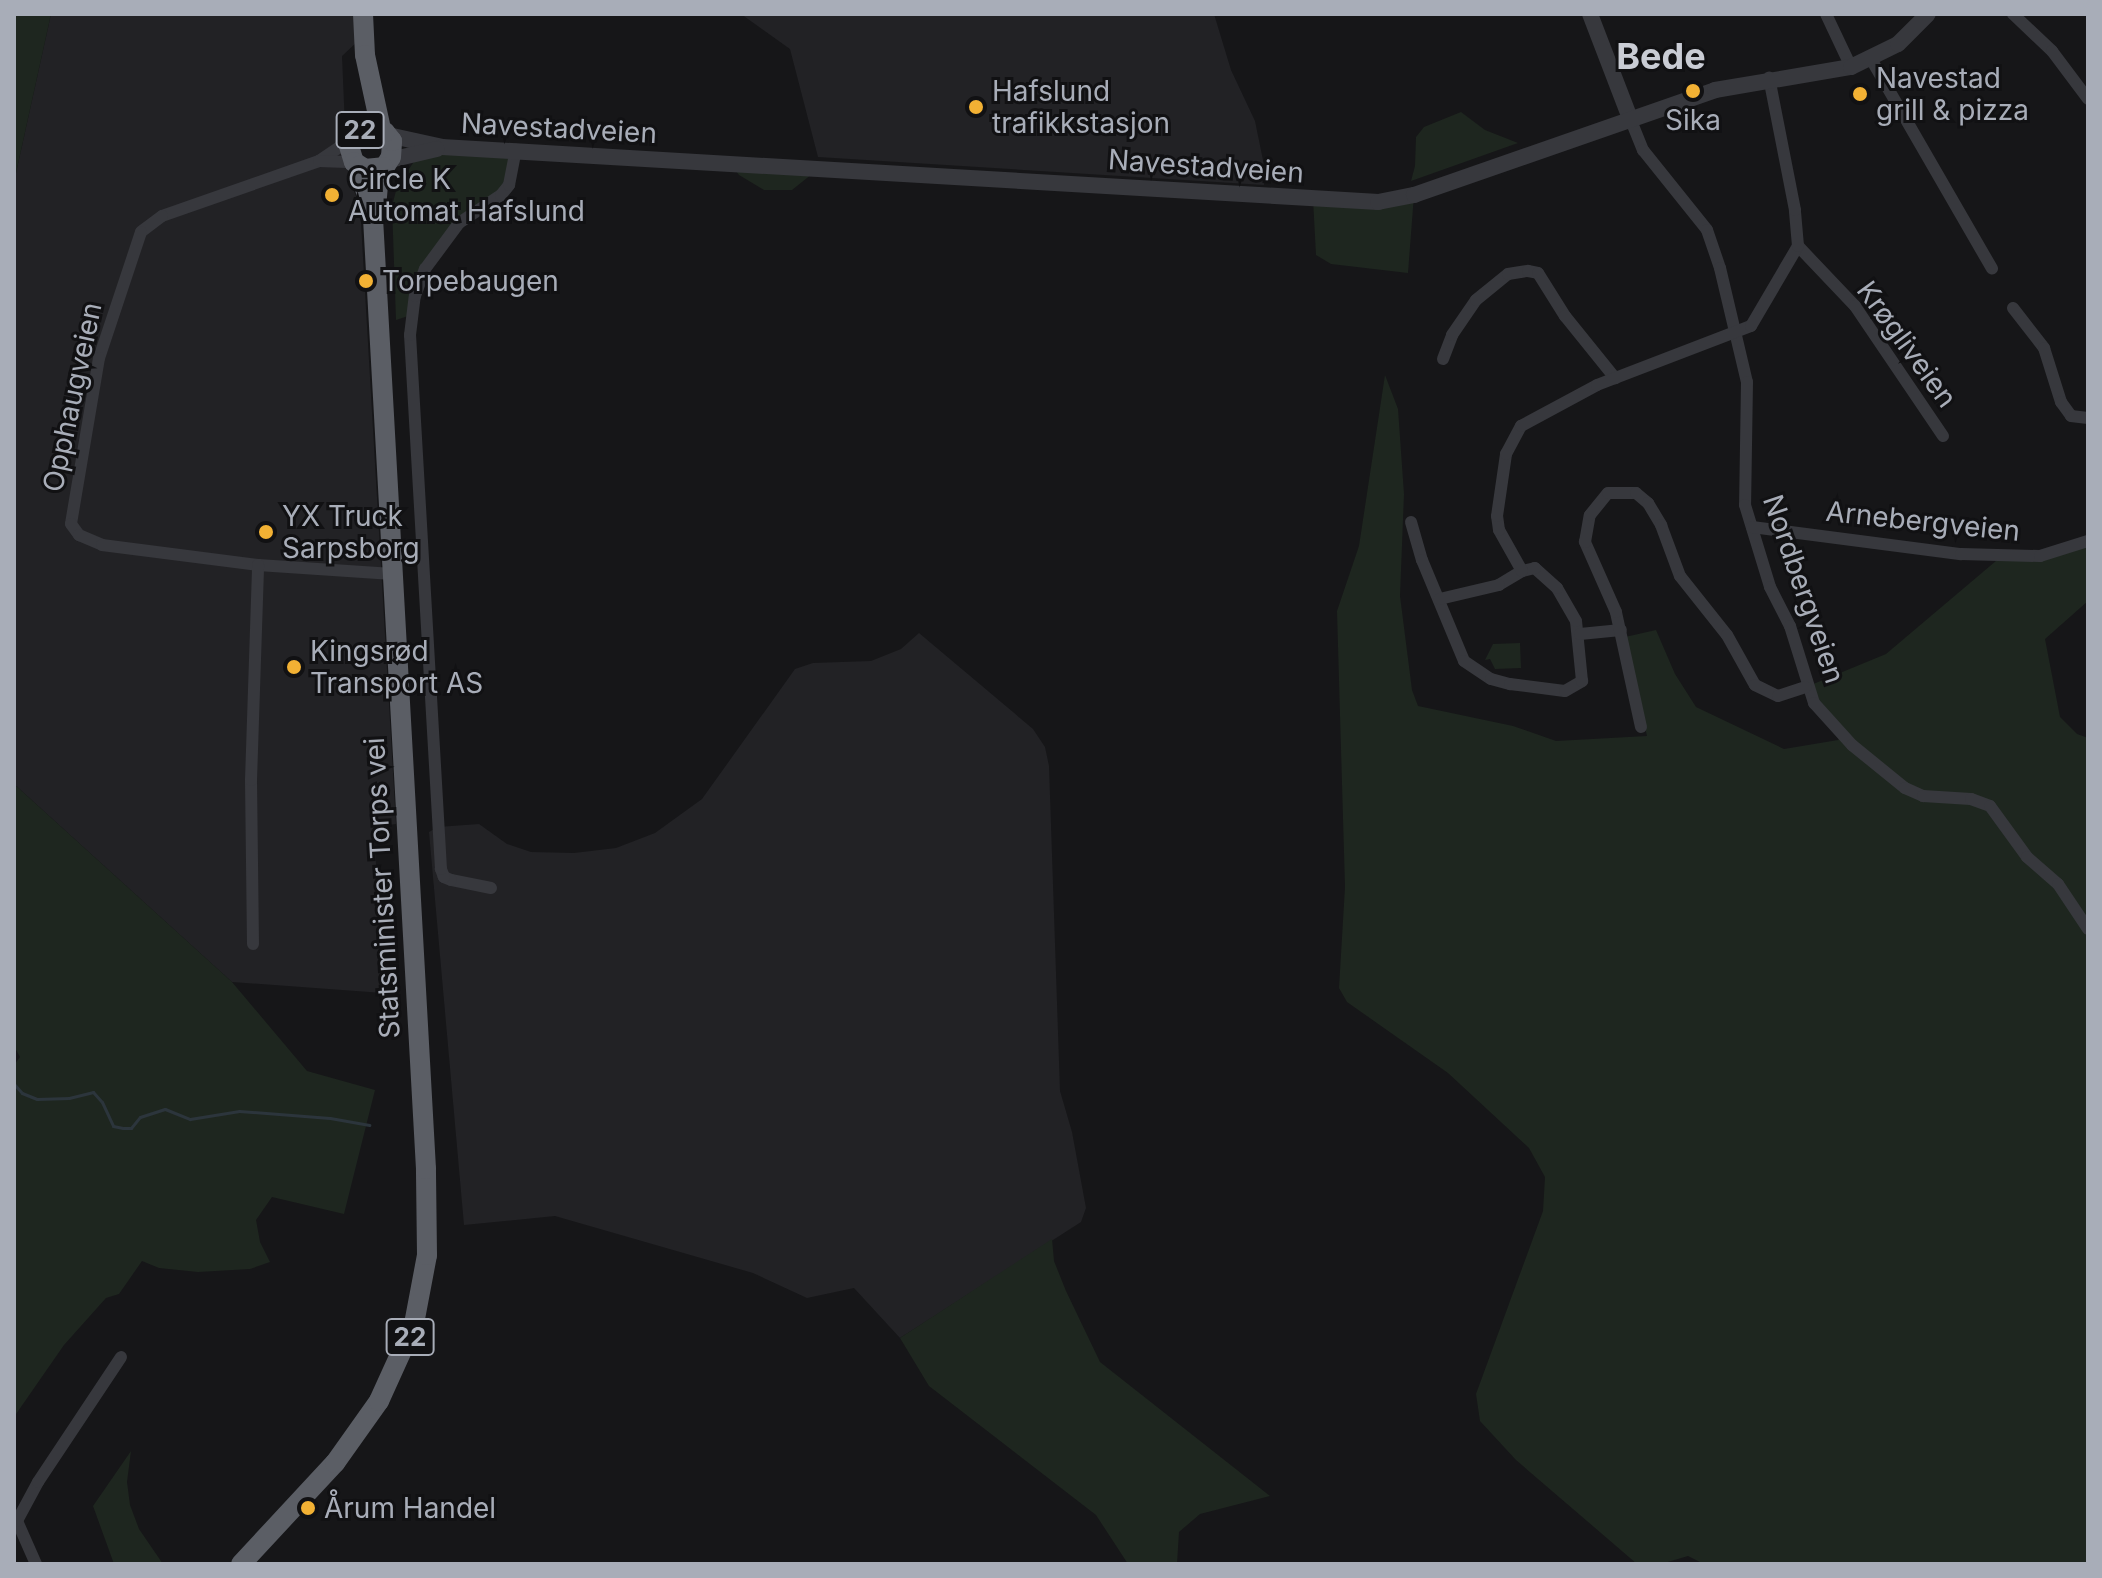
<!DOCTYPE html>
<html>
<head>
<meta charset="utf-8">
<style>
  body { margin:0 }
  #map { position:relative; width:2102px; height:1578px; overflow:hidden; background:#161618; font-family:Inter,sans-serif }
  div>[style] { position:absolute }
  [style*='--x'] { left:calc(var(--x)*1px); top:calc(var(--y)*1px); width:calc(var(--w)*1px); rotate:calc(var(--a)*1deg) }
  .built>* { inset:0; background:#222225 }
  .green>* { inset:0; background:#1e261f }
  .stream>* { height:3px; margin:-1.5px; padding:0 1.5px; transform-origin:1.5px; border-radius:1.5px; background:#2c353c }
  .minor>* { height:12px; margin:-6px; padding:0 6px; transform-origin:6px; border-radius:6px; background:#37383d }
  .tertiary>* { height:16px; margin:-8px; padding:0 8px; transform-origin:8px; border-radius:8px; background:#37383d }
  .trunk>* { height:20px; margin:-10px; padding:0 10px; transform-origin:10px; border-radius:10px; background:#5b5e65 }
  .dots>* { width:22px; height:22px; translate:-50% -50%; box-sizing:border-box; border:4px solid #111113; border-radius:50% }
  span { translate:-50% -50%; white-space:nowrap; text-align:center; line-height:1.15; -webkit-text-stroke:6px #111113; paint-order:stroke }
  .shield-label span { padding:2px 6px; background:#111113; border:2px solid; border-radius:6px; -webkit-text-stroke-width:0 }
  .shield-label { font-size:26px; color:#a8adb8; font-weight:700 }
  .poi-label { font-size:28px; color:#a8adb8 }
  .left { translate:0 -50%; text-align:left }
  .street-label { font-size:28px; color:#a8adb8 }
  .district-label { font-size:36px; color:#c9ccd4; font-weight:700 }
  .frame { position:absolute; inset:0; border:16px solid #a8adb8; pointer-events:none }
</style>
</head>
<body>
<div id="map">
  <div class="built">
    <i style="clip-path:polygon(51px 14px,355px 14px,357px 42px,342px 56px,345px 127px,350px 181px,360px 206px,396px 824px,374px 827px,383px 993px,232px 982px,14px 784px,14px 182px)"></i>
    <i style="clip-path:polygon(741px 14px,1214px 14px,1231px 70px,1255px 121px,1265px 170px,1264px 185px,818px 157px,790px 49px)"></i>
    <i style="clip-path:polygon(919px 633px,1033px 729px,1045px 747px,1049px 766px,1060px 1091px,1072px 1132px,1086px 1208px,1081px 1222px,900px 1338px,854px 1288px,807px 1298px,753px 1273px,555px 1216px,464px 1225px,429px 832px,438px 827px,479px 824px,507px 844px,531px 852px,574px 853px,616px 848px,655px 833px,702px 799px,795px 669px,813px 663px,871px 661px,901px 649px)"></i>
  </div>
  <div class="green">
    <i style="clip-path:polygon(14px 14px,51px 14px,14px 182px)"></i>
    <i style="clip-path:polygon(1461px 112px,1485px 130px,1518px 143px,1411px 181px,1415px 166px,1416px 137px,1424px 127px)"></i>
    <i style="clip-path:polygon(516px 150px,509px 185px,438px 248px,411px 315px,396px 320px,392px 206px,397px 187px,415px 160px,431px 155px)"></i>
    <i style="clip-path:polygon(731px 164px,817px 170px,792px 190px,764px 190px,739px 175px)"></i>
    <i style="clip-path:polygon(1414px 195px,1408px 273px,1331px 264px,1316px 255px,1313px 199px)"></i>
    <i style="clip-path:polygon(1385px 375px,1398px 409px,1404px 494px,1400px 596px,1412px 690px,1418px 706px,1513px 726px,1556px 741px,1647px 736px,1625px 637px,1656px 630px,1675px 674px,1696px 707px,1784px 749px,1838px 740px,1842px 736px,1806px 687px,1886px 654px,2003px 555px,2040px 556px,2088px 541px,2088px 601px,2045px 639px,2060px 717px,2077px 734px,2088px 738px,2088px 1564px,1704px 1564px,1688px 1556px,1661px 1564px,1637px 1564px,1516px 1460px,1480px 1421px,1476px 1394px,1543px 1211px,1545px 1177px,1529px 1148px,1448px 1073px,1347px 1002px,1339px 988px,1345px 887px,1337px 611px,1359px 546px)"></i>
    <i style="clip-path:polygon(1520px 643px,1521px 668px,1495px 669px,1490px 659px,1485px 660px,1493px 644px)"></i>
    <i style="clip-path:polygon(14px 784px,232px 982px,307px 1071px,375px 1090px,344px 1214px,272px 1197px,256px 1220px,260px 1242px,270px 1262px,250px 1269px,198px 1272px,159px 1268px,142px 1261px,119px 1294px,106px 1298px,64px 1345px,14px 1417px,14px 1065px,20px 1057px,14px 1046px)"></i>
    <i style="clip-path:polygon(1052px 1239px,1054px 1261px,1066px 1291px,1100px 1362px,1270px 1496px,1200px 1514px,1179px 1532px,1177px 1564px,1128px 1564px,1096px 1515px,929px 1386px,900px 1338px)"></i>
    <i style="clip-path:polygon(131px 1451px,127px 1482px,130px 1505px,139px 1529px,163px 1564px,114px 1564px,93px 1506px)"></i>
  </div>
  <div class="stream">
    <i style="--x:14;--y:1084;--w:12;--a:48"></i>
    <i style="--x:22;--y:1093;--w:16;--a:22"></i>
    <i style="--x:37;--y:1099;--w:32;--a:-2"></i>
    <i style="--x:69;--y:1098;--w:25;--a:-14"></i>
    <i style="--x:93;--y:1092;--w:13;--a:48"></i>
    <i style="--x:102;--y:1102;--w:26;--a:65"></i>
    <i style="--x:113;--y:1126;--w:10;--a:11"></i>
    <i style="--x:123;--y:1128;--w:8;--a:0"></i>
    <i style="--x:131;--y:1128;--w:14;--a:-51"></i>
    <i style="--x:140;--y:1117;--w:26;--a:-18"></i>
    <i style="--x:165;--y:1109;--w:27;--a:22"></i>
    <i style="--x:190;--y:1119;--w:50;--a:-9.3"></i>
    <i style="--x:239;--y:1111;--w:91;--a:4.4"></i>
    <i style="--x:330;--y:1118;--w:40;--a:10"></i>
  </div>
  <div class="minor">
    <i style="--x:1826;--y:14;--w:59;--a:64.7"></i>
    <i style="--x:2013;--y:14;--w:54;--a:43.5"></i>
    <i style="--x:2052;--y:51;--w:60;--a:53.1"></i>
    <i style="--x:1871;--y:59;--w:242;--a:60"></i>
    <i style="--x:1630;--y:118;--w:35;--a:68"></i>
    <i style="--x:1643;--y:150;--w:102;--a:51.3"></i>
    <i style="--x:1707;--y:230;--w:40;--a:71.1"></i>
    <i style="--x:1720;--y:268;--w:117;--a:76.7"></i>
    <i style="--x:1747;--y:382;--w:123;--a:90.9"></i>
    <i style="--x:1745;--y:505;--w:86;--a:73"></i>
    <i style="--x:1770;--y:587;--w:44;--a:62.9"></i>
    <i style="--x:1790;--y:626;--w:81;--a:72.7"></i>
    <i style="--x:1814;--y:703;--w:57;--a:47.9"></i>
    <i style="--x:1852;--y:745;--w:68;--a:39.1"></i>
    <i style="--x:1905;--y:788;--w:20;--a:24"></i>
    <i style="--x:1923;--y:796;--w:48;--a:3.6"></i>
    <i style="--x:1971;--y:799;--w:20;--a:20"></i>
    <i style="--x:1990;--y:806;--w:63;--a:54"></i>
    <i style="--x:2027;--y:857;--w:41;--a:41.1"></i>
    <i style="--x:2058;--y:884;--w:54;--a:56.3"></i>
    <i style="--x:350;--y:140;--w:37;--a:146"></i>
    <i style="--x:319;--y:161;--w:166;--a:160.7"></i>
    <i style="--x:162;--y:216;--w:26;--a:143"></i>
    <i style="--x:141;--y:232;--w:133;--a:108.4"></i>
    <i style="--x:99;--y:358;--w:168;--a:99.6"></i>
    <i style="--x:71;--y:524;--w:14;--a:54"></i>
    <i style="--x:79;--y:535;--w:25;--a:23"></i>
    <i style="--x:102;--y:545;--w:157;--a:7.3"></i>
    <i style="--x:258;--y:565;--w:135;--a:3.8"></i>
    <i style="--x:319;--y:161;--w:35;--a:2"></i>
    <i style="--x:1798;--y:246;--w:83;--a:46.5"></i>
    <i style="--x:1855;--y:306;--w:157;--a:55.9"></i>
    <i style="--x:2013;--y:308;--w:51;--a:52.2"></i>
    <i style="--x:2044;--y:348;--w:57;--a:72.5"></i>
    <i style="--x:2061;--y:402;--w:17;--a:54"></i>
    <i style="--x:2071;--y:416;--w:17;--a:7"></i>
    <i style="--x:1443;--y:359;--w:26;--a:-69"></i>
    <i style="--x:1452;--y:335;--w:42;--a:-55.6"></i>
    <i style="--x:1476;--y:300;--w:41;--a:-39.1"></i>
    <i style="--x:1508;--y:274;--w:20;--a:-9"></i>
    <i style="--x:1528;--y:271;--w:10;--a:11"></i>
    <i style="--x:1538;--y:273;--w:51;--a:57.9"></i>
    <i style="--x:1565;--y:316;--w:80;--a:51.1"></i>
    <i style="--x:1411;--y:522;--w:40;--a:74"></i>
    <i style="--x:1422;--y:560;--w:109;--a:67.4"></i>
    <i style="--x:1464;--y:661;--w:32;--a:34"></i>
    <i style="--x:1491;--y:679;--w:20;--a:15"></i>
    <i style="--x:1510;--y:684;--w:55;--a:7.3"></i>
    <i style="--x:1565;--y:691;--w:20;--a:-30"></i>
    <i style="--x:1582;--y:681;--w:60;--a:-95.7"></i>
    <i style="--x:1576;--y:621;--w:38;--a:-120"></i>
    <i style="--x:1557;--y:588;--w:30;--a:-138"></i>
    <i style="--x:1535;--y:568;--w:13;--a:167"></i>
    <i style="--x:1522;--y:571;--w:27;--a:149"></i>
    <i style="--x:1499;--y:585;--w:61;--a:166.7"></i>
    <i style="--x:1752;--y:527;--w:211;--a:7.4"></i>
    <i style="--x:1961;--y:554;--w:79;--a:1.5"></i>
    <i style="--x:2040;--y:556;--w:50;--a:-17.4"></i>
    <i style="--x:1522;--y:571;--w:47;--a:-119.3"></i>
    <i style="--x:1499;--y:530;--w:14;--a:-98"></i>
    <i style="--x:1497;--y:516;--w:63;--a:-81.7"></i>
    <i style="--x:1506;--y:454;--w:32;--a:-62"></i>
    <i style="--x:1521;--y:426;--w:86;--a:-28.3"></i>
    <i style="--x:1597;--y:385;--w:165;--a:-21"></i>
    <i style="--x:1751;--y:326;--w:93;--a:-59.6"></i>
    <i style="--x:1798;--y:246;--w:36;--a:-95"></i>
    <i style="--x:1795;--y:210;--w:135;--a:-101.1"></i>
    <i style="--x:1580;--y:634;--w:41;--a:-5.6"></i>
    <i style="--x:1641;--y:727;--w:118;--a:-102.3"></i>
    <i style="--x:1616;--y:612;--w:77;--a:-113.9"></i>
    <i style="--x:1585;--y:542;--w:27;--a:-80"></i>
    <i style="--x:1590;--y:515;--w:28;--a:-51"></i>
    <i style="--x:1608;--y:493;--w:28;--a:0"></i>
    <i style="--x:1636;--y:493;--w:16;--a:40"></i>
    <i style="--x:1648;--y:503;--w:26;--a:59"></i>
    <i style="--x:1661;--y:525;--w:54;--a:69.6"></i>
    <i style="--x:1680;--y:576;--w:75;--a:51.5"></i>
    <i style="--x:1727;--y:635;--w:57;--a:60.8"></i>
    <i style="--x:1755;--y:685;--w:25;--a:26"></i>
    <i style="--x:1778;--y:696;--w:29;--a:-18"></i>
    <i style="--x:491;--y:888;--w:41;--a:-168.7"></i>
    <i style="--x:451;--y:880;--w:8;--a:-157"></i>
    <i style="--x:444;--y:877;--w:9;--a:-111"></i>
    <i style="--x:441;--y:869;--w:535;--a:-93.32"></i>
    <i style="--x:410;--y:335;--w:39;--a:-83"></i>
    <i style="--x:415;--y:296;--w:29;--a:-70"></i>
    <i style="--x:425;--y:269;--w:57;--a:-53.5"></i>
    <i style="--x:459;--y:223;--w:50;--a:-33.7"></i>
    <i style="--x:501;--y:195;--w:13;--a:-51"></i>
    <i style="--x:509;--y:185;--w:36;--a:-79"></i>
    <i style="--x:253;--y:944;--w:164;--a:-90.7"></i>
    <i style="--x:251;--y:780;--w:215;--a:-88.1"></i>
    <i style="--x:36;--y:1564;--w:47;--a:-113.8"></i>
    <i style="--x:17;--y:1521;--w:44;--a:-61.7"></i>
    <i style="--x:38;--y:1482;--w:150;--a:-56.4"></i>
  </div>
  <div class="tertiary">
    <i style="--x:1590;--y:14;--w:111;--a:69"></i>
    <i style="--x:388;--y:135;--w:55;--a:12.5"></i>
    <i style="--x:442;--y:147;--w:938;--a:3.36"></i>
    <i style="--x:1378;--y:202;--w:37;--a:-11"></i>
    <i style="--x:1414;--y:195;--w:319;--a:-19.2"></i>
    <i style="--x:1715;--y:90;--w:138;--a:-9.6"></i>
    <i style="--x:1851;--y:67;--w:52;--a:-26.1"></i>
    <i style="--x:1898;--y:44;--w:42;--a:-45"></i>
    <i style="--x:390;--y:160;--w:48;--a:-13.2"></i>
  </div>
  <div class="trunk">
    <i style="--x:363;--y:14;--w:41;--a:87.2"></i>
    <i style="--x:365;--y:55;--w:76;--a:77.8"></i>
    <i style="--x:376;--y:208;--w:32;--a:-85"></i>
    <i style="--x:379;--y:176;--w:22;--a:-58"></i>
    <i style="--x:391;--y:157;--w:16;--a:-86"></i>
    <i style="--x:392;--y:141;--w:11;--a:-128"></i>
    <i style="--x:385;--y:132;--w:11;--a:-153"></i>
    <i style="--x:375;--y:127;--w:17;--a:167"></i>
    <i style="--x:358;--y:131;--w:17;--a:121"></i>
    <i style="--x:349;--y:146;--w:17;--a:73"></i>
    <i style="--x:354;--y:162;--w:13;--a:32"></i>
    <i style="--x:365;--y:169;--w:18;--a:-6"></i>
    <i style="--x:241;--y:1564;--w:138;--a:-47.1"></i>
    <i style="--x:335;--y:1463;--w:76;--a:-54.6"></i>
    <i style="--x:379;--y:1401;--w:85;--a:-65.6"></i>
    <i style="--x:414;--y:1324;--w:70;--a:-79.3"></i>
    <i style="--x:427;--y:1255;--w:86;--a:-90.7"></i>
    <i style="--x:426;--y:1169;--w:951;--a:-93.19"></i>
    <i style="--x:373;--y:219;--w:55;--a:-104.8"></i>
  </div>
  <div class="dots">
    <i style="left:1693px;top:91px;background:#f2b134"></i>
    <i style="left:1860px;top:94px;background:#f2b134"></i>
    <i style="left:976px;top:107px;background:#f2b134"></i>
    <i style="left:332px;top:195px;background:#f2b134"></i>
    <i style="left:366px;top:281px;background:#f2b134"></i>
    <i style="left:266px;top:532px;background:#f2b134"></i>
    <i style="left:294px;top:667px;background:#f2b134"></i>
    <i style="left:308px;top:1508px;background:#f2b134"></i>
  </div>
  <div class="shield-label">
    <span style="left:360px;top:130px">22</span>
    <span style="left:410px;top:1337px">22</span>
  </div>
  <div class="poi-label">
    <span class="left" style="left:1876px;top:94px">Navestad<br>grill &amp; pizza</span>
    <span class="left" style="left:992px;top:107px">Hafslund<br>trafikkstasjon</span>
    <span style="left:1693px;top:120px">Sika</span>
    <span class="left" style="left:348px;top:195px">Circle K<br>Automat Hafslund</span>
    <span class="left" style="left:382px;top:281px">Torpebaugen</span>
    <span class="left" style="left:282px;top:532px">YX Truck<br>Sarpsborg</span>
    <span class="left" style="left:310px;top:667px">Kingsrød<br>Transport AS</span>
    <span class="left" style="left:324px;top:1508px">Årum Handel</span>
  </div>
  <div class="street-label">
    <span style="left:559px;top:128px;rotate:3deg">Navestadveien</span>
    <span style="left:1206px;top:166px;rotate:4deg">Navestadveien</span>
    <span style="left:1907px;top:344px;rotate:54deg">Krøgliveien</span>
    <span style="left:72px;top:397px;rotate:-78deg">Opphaugveien</span>
    <span style="left:1923px;top:521px;rotate:6deg">Arnebergveien</span>
    <span style="left:1804px;top:589px;rotate:71deg">Nordbergveien</span>
    <span style="left:382px;top:888px;rotate:-93deg">Statsminister Torps vei</span>
  </div>
  <div class="district-label">
    <span style="left:1661px;top:57px">Bede</span>
  </div>
  <div class="frame"></div>
</div>
</body>
</html>
